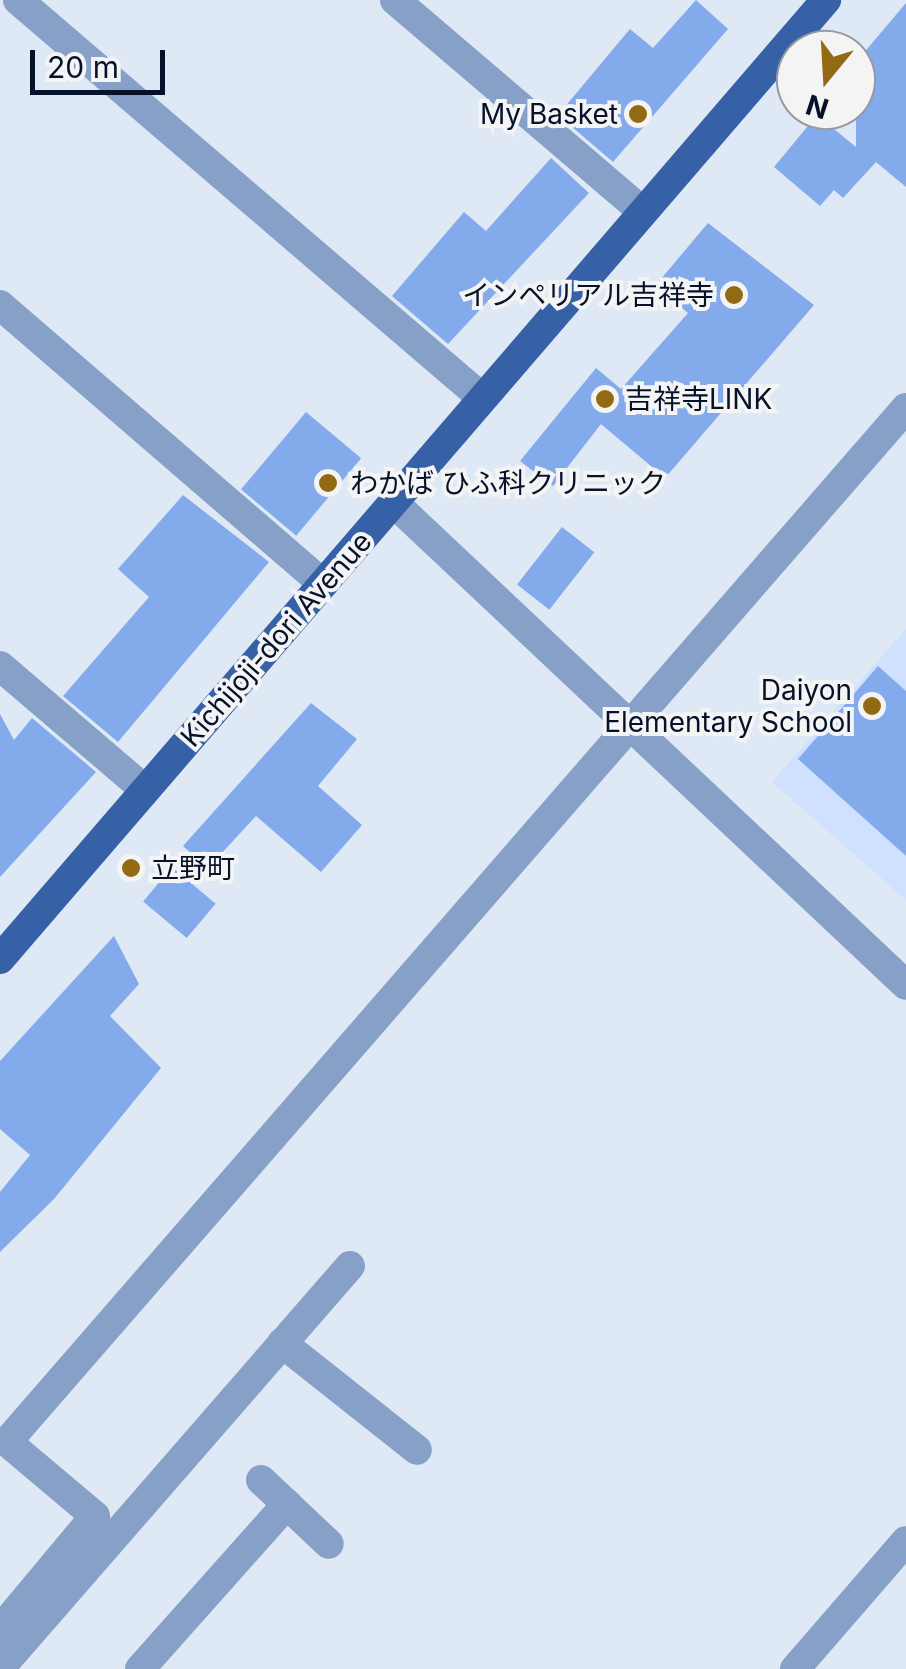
<!DOCTYPE html>
<html>
<head>
<meta charset="utf-8">
<style>
  body { margin:0 }
  #map { position:relative; width:906px; height:1669px; overflow:hidden; background:#dfe8f5; font-family:Inter,"Noto Sans JP",sans-serif }
  div>[style] { position:absolute }
  [style*='--x'] { left:calc(var(--x)*1px); top:calc(var(--y)*1px); width:calc(var(--w)*1px); rotate:calc(var(--a)*1deg) }
  .built>* { inset:0; background:#cfe1ff }
  .building>* { inset:0; background:#83abeb; transform-origin:0 0 }
  .minor>* { height:30px; margin:-15px; padding:0 15px; transform-origin:15px; border-radius:15px; background:#87a0c7 }
  .major>* { height:30px; margin:-15px; padding:0 15px; transform-origin:15px; border-radius:15px; background:#3761a7 }
  .dots>* { width:28px; height:28px; translate:-50% -50%; box-sizing:border-box; border:5px solid #f4f4f4; border-radius:50% }
  span { translate:-50% -50%; white-space:nowrap; text-align:center; line-height:1.15; -webkit-text-stroke:8px #f4f4f4; paint-order:stroke }
  .poi-label { font-size:28px; color:#05122a }
  .right { translate:-100% -50%; text-align:right }
  .left { translate:0 -50%; text-align:left }
  .street-label { font-size:28px; color:#05122a }
  .north { position:absolute; left:776px; top:30px; width:100px; height:100px; box-sizing:border-box; background:#f4f4f4; border:2px solid #949aa3; border-radius:50%; rotate:198deg; font-size:28px; font-weight:700; line-height:40px; text-align:center; color:#05122a }
  .north::after { content:''; display:block; margin:auto; width:35px; height:45px; background:#936a14; clip-path:polygon(50% 0,100% 100%,50% 72%,0 100%) }
  .scale { position:absolute; left:30px; top:50px; width:135px; height:45px; box-sizing:border-box; border:5px solid #05122a; border-top:0; padding-left:12px; font-size:30px; line-height:35px; white-space:nowrap; color:#05122a; -webkit-text-stroke:8px #f4f4f4; paint-order:stroke }
</style>
</head>
<body>
<div id="map">
  <div class="built">
    <i style="clip-path:polygon(906px 629px,906px 900px,772px 782px)"></i>
  </div>
  <div class="building">
    <i style="clip-path:polygon(696px 0,728px 29px,613px 162px,558px 115px,630px 29px,653px 48px)"></i>
    <i style="clip-path:polygon(906px 3px,906px 187px,876px 162px,843px 198px,834px 190px,820px 206px,774px 167px,817px 115px,856px 147px,856px 62px)"></i>
    <i style="clip-path:polygon(551px 158px,589px 193px,448px 344px,392px 296px,464px 212px,486px 231px)"></i>
    <i style="clip-path:polygon(708px 223px,814px 305px,665px 478px,601px 424px,553px 486px,520px 461px,596px 368px,621px 389px,688px 313px,655px 286px)"></i>
    <i style="left:306px;top:412px;width:72px;height:101px;rotate:40deg"></i>
    <i style="clip-path:polygon(183px 495px,269px 562px,118px 742px,63px 696px,149px 597px,118px 569px)"></i>
    <i style="left:562px;top:527px;width:41px;height:73px;rotate:38deg"></i>
    <i style="clip-path:polygon(878px 666px,906px 691px,906px 856px,798px 759px)"></i>
    <i style="clip-path:polygon(311px 703px,357px 739px,318px 786px,362px 825px,321px 872px,256px 816px,208px 868px,183px 846px)"></i>
    <i style="clip-path:polygon(0 714px,14px 740px,32px 718px,96px 772px,0 877px)"></i>
    <i style="left:172px;top:867px;width:57px;height:45px;rotate:40deg"></i>
    <i style="clip-path:polygon(114px 936px,139px 984px,110px 1016px,161px 1068px,54px 1199px,0 1252px,0 1192px,30px 1155px,0 1129px,0 1061px)"></i>
  </div>
  <div class="minor">
    <i style="--x:18;--y:0;--w:610;--a:40.61"></i>
    <i style="--x:395;--y:0;--w:325;--a:40.5"></i>
    <i style="--x:0;--y:305;--w:427;--a:40.8"></i>
    <i style="--x:394;--y:503;--w:703;--a:43.27"></i>
    <i style="--x:0;--y:666;--w:191;--a:40.5"></i>
    <i style="--x:282;--y:1343;--w:172;--a:38.4"></i>
    <i style="--x:261;--y:1480;--w:93;--a:43.3"></i>
    <i style="--x:0;--y:1630;--w:148;--a:-50.2"></i>
    <i style="--x:95;--y:1516;--w:115;--a:-139.9"></i>
    <i style="--x:7;--y:1442;--w:1370;--a:-49"></i>
    <i style="--x:0;--y:1668;--w:533;--a:-48.96"></i>
    <i style="--x:140;--y:1669;--w:221;--a:-48.3"></i>
    <i style="--x:795;--y:1669;--w:169;--a:-49.1"></i>
  </div>
  <div class="major">
    <i style="--x:0;--y:959;--w:1266;--a:-49.26"></i>
  </div>
  <div class="dots">
    <i style="left:638px;top:114px;background:#936a14"></i>
    <i style="left:734px;top:295px;background:#936a14"></i>
    <i style="left:605px;top:399px;background:#936a14"></i>
    <i style="left:328px;top:483px;background:#936a14"></i>
    <i style="left:872px;top:706px;background:#936a14"></i>
    <i style="left:131px;top:868px;background:#936a14"></i>
  </div>
  <div class="poi-label">
    <span class="right" style="left:618px;top:114px">My Basket</span>
    <span class="right" style="left:714px;top:295px">インペリアル吉祥寺</span>
    <span class="left" style="left:625px;top:399px">吉祥寺LINK</span>
    <span class="left" style="left:350px;top:483px">わかば ひふ科クリニック</span>
    <span class="right" style="left:852px;top:706px">Daiyon<br>Elementary School</span>
    <span class="left" style="left:151px;top:868px">立野町</span>
  </div>
  <div class="street-label">
    <span style="left:276px;top:639px;rotate:-49deg">Kichijoji-dori Avenue</span>
  </div>
  <div class="north">N</div>
  <div class="scale">20 m</div>
</div>
</body>
</html>
